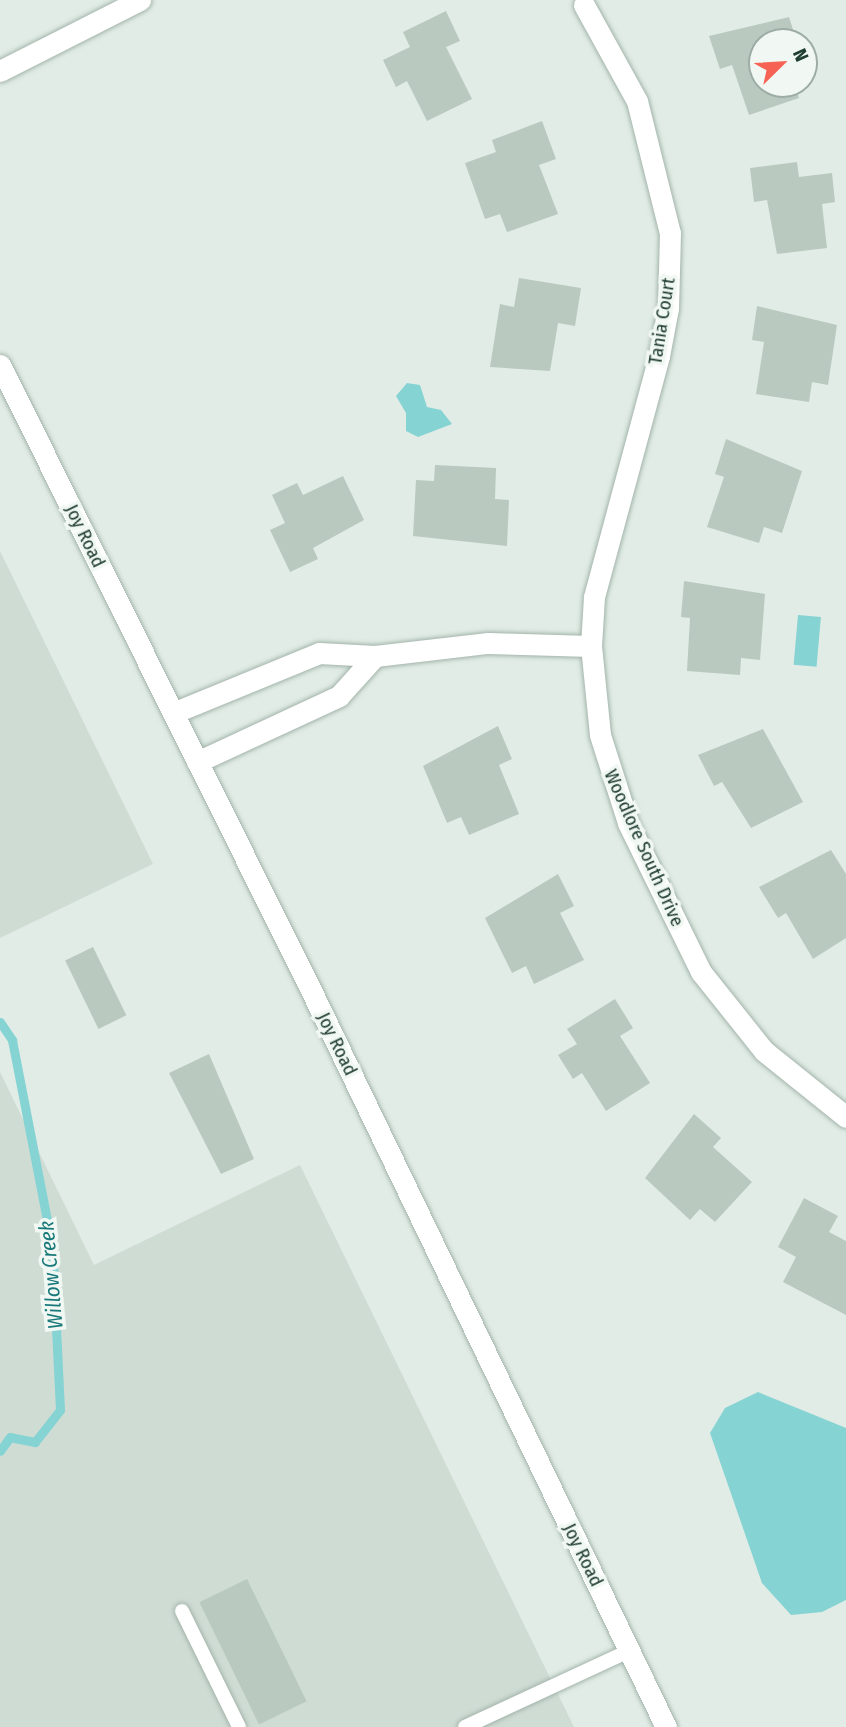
<!DOCTYPE html>
<html>
<head>
<meta charset="utf-8">
<style>
  body { margin:0 }
  #map { position:relative; width:846px; height:1727px; overflow:hidden; background:#e0ece5; font-family:"Fira Sans Condensed",sans-serif }
  div>[style] { position:absolute }
  [style*='--x'] { left:calc(var(--x)*1px); top:calc(var(--y)*1px); width:calc(var(--w)*1px); rotate:calc(var(--a)*1deg) }
  .built>* { inset:0; background:#cfdcd4 }
  .water>* { inset:0; background:#86d3d3; transform-origin:0 0 }
  .stream>* { height:9px; margin:-4.5px; padding:0 4.5px; transform-origin:4.5px; border-radius:4.5px; background:#86d3d3 }
  .building>* { inset:0; background:#b9c9c0; transform-origin:0 0 }
  .roads { filter:drop-shadow(0 0 2px #a3b4ab) drop-shadow(0 0 2px #a3b4ab) }
  .lane>* { height:14px; margin:-7px; padding:0 7px; transform-origin:7px; border-radius:7px; background:#fff }
  .street>* { height:21px; margin:-10.5px; padding:0 10.5px; transform-origin:10.5px; border-radius:10.5px; background:#fff }
  .secondary>* { height:21px; margin:-10.5px; padding:0 10.5px; transform-origin:10.5px; border-radius:10.5px; background:#fff }
  span { translate:-50% -50%; white-space:nowrap; text-align:center; line-height:1.15; -webkit-text-stroke:7px #f1f8f3; paint-order:stroke }
  .street-label { font-size:19px; color:#203d31 }
  .water-label { font-size:21px; color:#19797a; font-style:italic }
  .north { position:absolute; left:748px; top:28px; width:70px; height:70px; box-sizing:border-box; background:#f1f8f3; border:2px solid #9dada5; border-radius:50%; rotate:66deg; font-size:19px; font-weight:700; line-height:28px; text-align:center; color:#203d31 }
  .north::after { content:''; display:block; margin:auto; width:24px; height:32px; background:#f66354; clip-path:polygon(50% 0,100% 100%,50% 72%,0 100%) }
</style>
</head>
<body>
<div id="map">
  <div class="built">
    <i style="clip-path:polygon(0 551px,153px 864px,0 938px)"></i>
    <i style="clip-path:polygon(0 1072px,94px 1265px,300px 1165px,574px 1727px,0 1727px)"></i>
  </div>
  <div class="water">
    <i style="clip-path:polygon(407px 383px,420px 385px,427px 407px,441px 410px,452px 424px,418px 437px,406px 431px,406px 413px,396px 396px)"></i>
    <i style="left:798px;top:615px;width:23px;height:50px;rotate:5deg"></i>
    <i style="clip-path:polygon(758px 1392px,846px 1428px,846px 1600px,822px 1612px,791px 1615px,762px 1583px,710px 1433px,725px 1408px)"></i>
  </div>
  <div class="stream">
    <i style="--x:0;--y:1022;--w:22;--a:56"></i>
    <i style="--x:12;--y:1040;--w:210;--a:79"></i>
    <i style="--x:52;--y:1246;--w:164;--a:87.2"></i>
    <i style="--x:60;--y:1410;--w:41;--a:128"></i>
    <i style="--x:35;--y:1442;--w:25;--a:-169"></i>
    <i style="--x:10;--y:1437;--w:17;--a:126"></i>
  </div>
  <div class="building">
    <i style="clip-path:polygon(446px 11px,460px 41px,446px 47px,472px 99px,427px 121px,407px 81px,396px 87px,383px 60px,410px 47px,403px 32px)"></i>
    <i style="clip-path:polygon(789px 17px,797px 42px,762px 42px,762px 84px,794px 84px,799px 98px,749px 115px,732px 65px,720px 69px,709px 36px)"></i>
    <i style="clip-path:polygon(542px 121px,556px 159px,539px 165px,558px 214px,507px 232px,500px 214px,485px 219px,465px 163px,496px 152px,492px 140px)"></i>
    <i style="clip-path:polygon(797px 162px,799px 177px,832px 173px,835px 202px,822px 204px,827px 248px,777px 254px,767px 200px,754px 202px,750px 168px)"></i>
    <i style="clip-path:polygon(519px 278px,581px 288px,575px 326px,558px 323px,550px 371px,490px 367px,500px 304px,514px 307px)"></i>
    <i style="clip-path:polygon(757px 306px,837px 325px,828px 385px,812px 382px,809px 402px,756px 394px,764px 342px,752px 340px)"></i>
    <i style="clip-path:polygon(726px 439px,802px 471px,782px 533px,764px 527px,759px 543px,707px 527px,724px 477px,715px 474px)"></i>
    <i style="clip-path:polygon(435px 465px,496px 468px,495px 499px,509px 500px,507px 546px,413px 536px,416px 480px,434px 481px)"></i>
    <i style="clip-path:polygon(343px 476px,364px 520px,313px 548px,318px 559px,290px 572px,270px 530px,285px 523px,272px 495px,297px 483px,303px 495px)"></i>
    <i style="clip-path:polygon(684px 581px,765px 594px,760px 660px,741px 658px,740px 675px,687px 671px,690px 618px,681px 617px)"></i>
    <i style="clip-path:polygon(498px 726px,512px 759px,499px 765px,519px 814px,469px 835px,461px 817px,447px 823px,423px 766px)"></i>
    <i style="clip-path:polygon(763px 729px,803px 802px,751px 828px,722px 782px,714px 786px,698px 755px)"></i>
    <i style="clip-path:polygon(831px 850px,846px 874px,846px 938px,813px 959px,786px 913px,778px 918px,759px 887px)"></i>
    <i style="clip-path:polygon(558px 874px,574px 906px,560px 913px,584px 960px,534px 984px,526px 966px,512px 973px,485px 918px)"></i>
    <i style="left:93px;top:947px;width:76px;height:31px;rotate:64deg"></i>
    <i style="clip-path:polygon(615px 999px,633px 1028px,620px 1036px,650px 1083px,606px 1111px,582px 1073px,573px 1079px,558px 1055px,577px 1044px,567px 1029px)"></i>
    <i style="clip-path:polygon(209px 1054px,254px 1159px,221px 1174px,169px 1073px)"></i>
    <i style="clip-path:polygon(694px 1114px,721px 1138px,713px 1147px,752px 1182px,715px 1222px,700px 1209px,690px 1220px,645px 1178px)"></i>
    <i style="clip-path:polygon(804px 1198px,838px 1216px,829px 1232px,846px 1241px,846px 1315px,783px 1282px,796px 1257px,778px 1247px)"></i>
    <i style="left:247px;top:1579px;width:136px;height:53px;rotate:64deg"></i>
  </div>
  <div class="roads">
    <div class="lane">
      <i style="--x:182;--y:1611;--w:129;--a:63.8"></i>
      <i style="--x:465;--y:1727;--w:181;--a:-24.9"></i>
    </div>
    <div class="street">
      <i style="--x:584;--y:5;--w:110;--a:61.1"></i>
      <i style="--x:637;--y:101;--w:136;--a:76"></i>
      <i style="--x:670;--y:233;--w:75;--a:91.5"></i>
      <i style="--x:668;--y:308;--w:49;--a:100.6"></i>
      <i style="--x:659;--y:356;--w:250;--a:105.1"></i>
      <i style="--x:594;--y:597;--w:49;--a:93.5"></i>
      <i style="--x:591;--y:646;--w:89;--a:84.2"></i>
      <i style="--x:600;--y:735;--w:92;--a:72.3"></i>
      <i style="--x:628;--y:823;--w:166;--a:63.9"></i>
      <i style="--x:701;--y:972;--w:101;--a:51.4"></i>
      <i style="--x:764;--y:1051;--w:105;--a:38.8"></i>
      <i style="--x:173;--y:713;--w:158;--a:-22.3"></i>
      <i style="--x:319;--y:653;--w:56;--a:3.1"></i>
      <i style="--x:375;--y:656;--w:114;--a:-6.6"></i>
      <i style="--x:488;--y:643;--w:103;--a:1.7"></i>
      <i style="--x:197;--y:762;--w:157;--a:-24.9"></i>
      <i style="--x:339;--y:696;--w:54;--a:-48"></i>
    </div>
    <div class="secondary">
      <i style="--x:0;--y:71;--w:157;--a:-26.9"></i>
      <i style="--x:0;--y:365;--w:694;--a:63.55"></i>
      <i style="--x:309;--y:986;--w:823;--a:64.28"></i>
    </div>
  </div>
  <div class="street-label">
    <span style="left:662px;top:321px;rotate:-81deg">Tania Court</span>
    <span style="left:85px;top:536px;rotate:64deg">Joy Road</span>
    <span style="left:644px;top:848px;rotate:66deg">Woodlore South Drive</span>
    <span style="left:337px;top:1044px;rotate:64deg">Joy Road</span>
    <span style="left:583px;top:1555px;rotate:64deg">Joy Road</span>
  </div>
  <div class="water-label">
    <span style="left:51px;top:1275px;rotate:-95deg">Willow Creek</span>
  </div>
  <div class="north">N</div>
</div>
</body>
</html>
